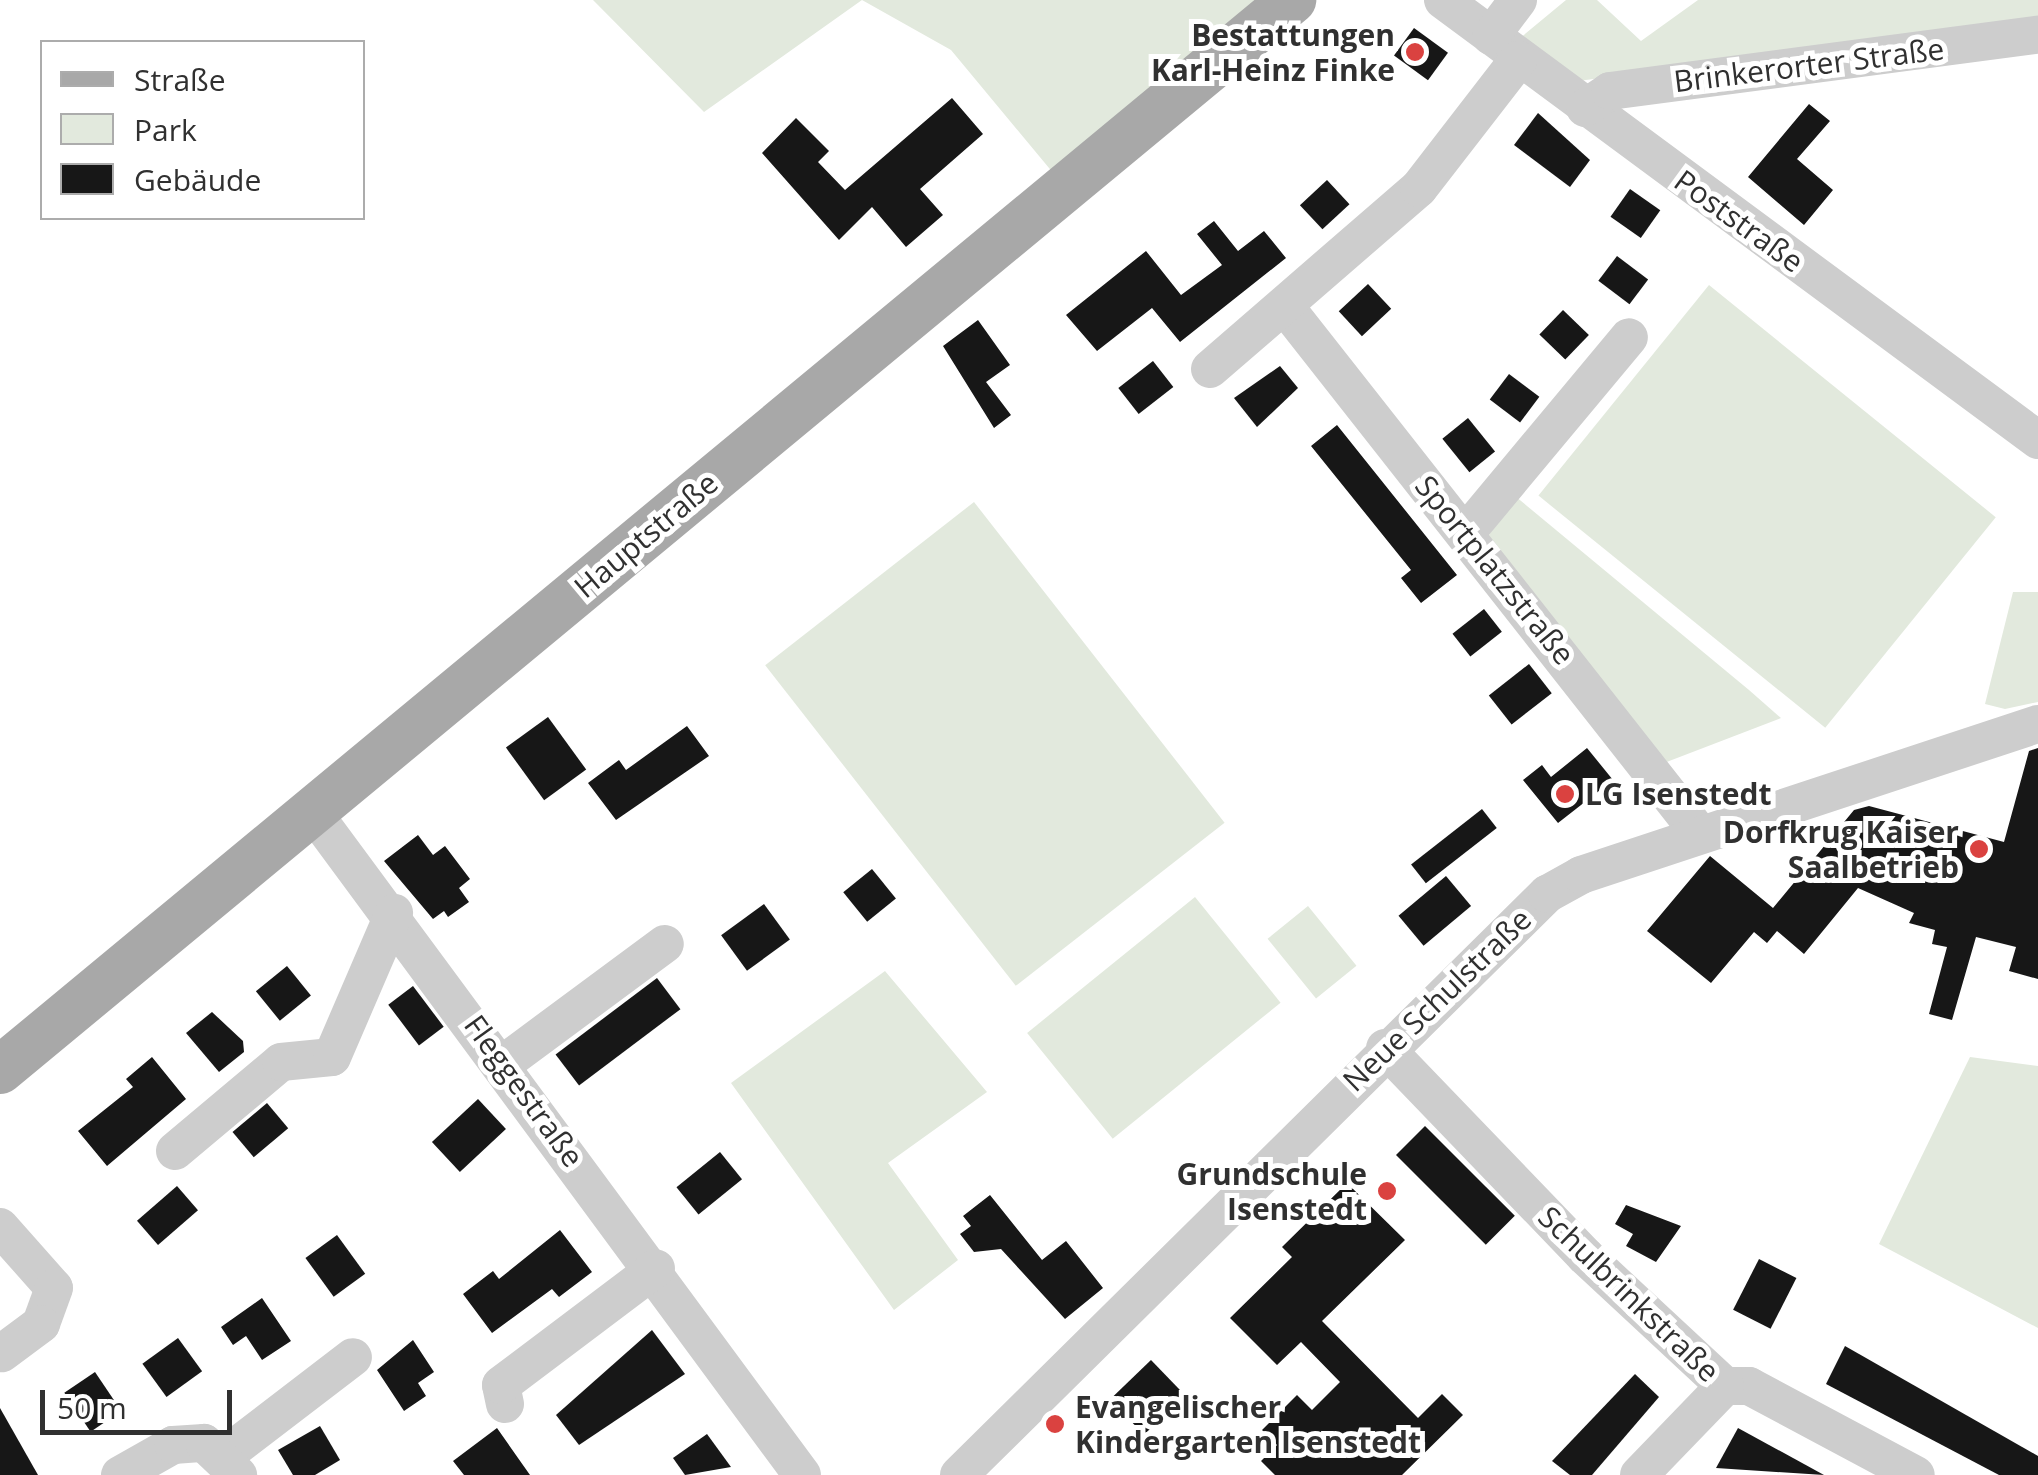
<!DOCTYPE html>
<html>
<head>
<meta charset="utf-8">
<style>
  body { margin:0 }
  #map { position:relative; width:2038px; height:1475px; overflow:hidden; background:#fff; font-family:"Open Sans",sans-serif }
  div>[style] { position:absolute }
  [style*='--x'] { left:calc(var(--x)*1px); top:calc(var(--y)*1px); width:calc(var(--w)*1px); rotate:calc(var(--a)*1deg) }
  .green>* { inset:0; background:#e2e9dd; transform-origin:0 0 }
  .building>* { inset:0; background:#171717; transform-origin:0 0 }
  .minor>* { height:38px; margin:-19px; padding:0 19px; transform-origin:19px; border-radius:19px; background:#cdcdcd }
  .major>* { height:48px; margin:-24px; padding:0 24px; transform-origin:24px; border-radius:24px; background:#a8a8a8 }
  .dots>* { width:28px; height:28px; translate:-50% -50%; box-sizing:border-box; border:5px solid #fff; border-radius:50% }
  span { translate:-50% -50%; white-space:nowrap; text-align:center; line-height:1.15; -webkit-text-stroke:10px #fff; paint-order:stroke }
  .poi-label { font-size:30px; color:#303030; font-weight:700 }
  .right { translate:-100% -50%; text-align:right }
  .left { translate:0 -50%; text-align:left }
  .street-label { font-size:30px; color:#303030 }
  .legend { position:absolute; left:40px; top:40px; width:325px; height:180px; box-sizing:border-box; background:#fff; border:2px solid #acacac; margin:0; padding:12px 18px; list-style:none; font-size:30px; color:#303030 }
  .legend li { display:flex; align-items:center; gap:20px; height:50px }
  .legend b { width:50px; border:2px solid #acacac }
  .scale { position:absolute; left:40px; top:1390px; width:192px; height:45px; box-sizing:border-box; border:5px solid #303030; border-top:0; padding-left:12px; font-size:30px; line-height:35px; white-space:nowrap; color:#303030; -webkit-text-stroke:8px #fff; paint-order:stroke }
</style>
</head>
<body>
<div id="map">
  <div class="green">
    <i style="clip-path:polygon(593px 0,1264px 0,1054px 174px,951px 50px,862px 0,704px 112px)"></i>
    <i style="clip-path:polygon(1566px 0,1597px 0,1641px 41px,1698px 0,2038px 0,2038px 22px,1578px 81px,1519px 39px)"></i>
    <i style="left:1709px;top:285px;width:369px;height:271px;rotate:39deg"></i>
    <i style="clip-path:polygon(1515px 496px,1749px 690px,1781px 718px,1664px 763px,1485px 541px)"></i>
    <i style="left:974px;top:502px;width:407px;height:265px;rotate:52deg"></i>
    <i style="clip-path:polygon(2013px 592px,2038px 592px,2038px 702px,2005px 709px,1985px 704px)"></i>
    <i style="left:1195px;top:897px;width:136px;height:216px;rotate:51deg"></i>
    <i style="left:1308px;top:906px;width:77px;height:52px;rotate:51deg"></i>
    <i style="clip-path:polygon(885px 971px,987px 1092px,888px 1163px,958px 1260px,894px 1310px,731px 1083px)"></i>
    <i style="clip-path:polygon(1970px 1057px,2038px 1066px,2038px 1328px,1879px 1244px)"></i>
  </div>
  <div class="building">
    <i style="left:1414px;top:28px;width:42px;height:34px;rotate:36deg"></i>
    <i style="clip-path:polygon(952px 98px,983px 134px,920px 189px,943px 215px,906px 247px,872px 207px,839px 240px,762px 153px,796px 118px,829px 151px,818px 162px,845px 190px)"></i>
    <i style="clip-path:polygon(1809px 104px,1830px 121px,1797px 159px,1833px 190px,1804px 225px,1748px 177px)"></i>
    <i style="clip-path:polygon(1538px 113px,1590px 160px,1570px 187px,1514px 145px)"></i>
    <i style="left:1327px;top:180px;width:33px;height:37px;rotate:47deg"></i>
    <i style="left:1630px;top:189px;width:37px;height:34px;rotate:35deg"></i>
    <i style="clip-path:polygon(1214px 221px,1238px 251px,1264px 231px,1286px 258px,1180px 342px,1152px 308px,1097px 351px,1066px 315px,1146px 251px,1181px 295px,1222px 265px,1197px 234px)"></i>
    <i style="left:1617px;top:256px;width:39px;height:31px;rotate:37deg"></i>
    <i style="left:1368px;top:284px;width:34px;height:40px;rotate:47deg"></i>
    <i style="left:1563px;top:310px;width:36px;height:34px;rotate:44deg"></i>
    <i style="clip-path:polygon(978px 320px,1010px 365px,986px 382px,1011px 415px,994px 428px,943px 346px)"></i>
    <i style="left:1153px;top:361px;width:33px;height:44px;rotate:52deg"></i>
    <i style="clip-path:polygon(1280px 366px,1298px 388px,1257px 427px,1234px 398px)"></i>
    <i style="left:1509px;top:374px;width:38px;height:32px;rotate:37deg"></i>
    <i style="left:1468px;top:418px;width:43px;height:33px;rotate:51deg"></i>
    <i style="clip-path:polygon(1337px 425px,1457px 575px,1421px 603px,1401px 578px,1411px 570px,1311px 446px)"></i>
    <i style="left:1484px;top:609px;width:29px;height:40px;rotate:52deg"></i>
    <i style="left:1529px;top:664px;width:37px;height:51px;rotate:52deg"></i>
    <i style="left:548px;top:717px;width:65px;height:52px;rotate:54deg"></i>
    <i style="clip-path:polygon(687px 726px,709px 756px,616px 820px,588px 783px,619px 760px,626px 770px)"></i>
    <i style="clip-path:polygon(1587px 748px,1613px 780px,1558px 823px,1523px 780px,1542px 765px,1551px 777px)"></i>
    <i style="clip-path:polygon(2038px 748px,2038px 979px,2009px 971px,2016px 947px,1976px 937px,1952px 1020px,1929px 1014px,1947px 947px,1932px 944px,1935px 930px,1909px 923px,1914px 913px,1858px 888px,1804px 954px,1777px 931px,1767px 943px,1754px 932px,1711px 983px,1647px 931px,1710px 856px,1773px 908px,1854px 810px,1869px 806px,2004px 842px,2029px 751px)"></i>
    <i style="left:1482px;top:809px;width:24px;height:90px;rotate:52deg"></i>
    <i style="clip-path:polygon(418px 835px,433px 855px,445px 846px,470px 879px,459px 888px,469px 902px,448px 917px,444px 911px,433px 919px,384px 861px)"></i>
    <i style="left:872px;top:869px;width:38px;height:37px;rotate:51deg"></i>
    <i style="left:1446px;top:876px;width:39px;height:62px;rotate:50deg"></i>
    <i style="left:764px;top:904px;width:44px;height:53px;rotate:54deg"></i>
    <i style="left:287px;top:966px;width:38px;height:40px;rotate:51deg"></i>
    <i style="left:657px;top:978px;width:39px;height:127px;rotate:53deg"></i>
    <i style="left:413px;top:986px;width:51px;height:31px;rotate:53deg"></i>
    <i style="clip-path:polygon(212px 1012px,243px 1041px,244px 1052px,219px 1072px,186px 1033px)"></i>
    <i style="clip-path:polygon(152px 1057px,186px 1099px,107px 1166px,78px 1131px,133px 1087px,126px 1079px)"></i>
    <i style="left:478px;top:1099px;width:41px;height:63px;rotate:47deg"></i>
    <i style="left:267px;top:1103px;width:33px;height:45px;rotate:50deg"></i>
    <i style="left:1425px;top:1126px;width:127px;height:41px;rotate:45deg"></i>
    <i style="left:720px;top:1152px;width:35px;height:56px;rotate:51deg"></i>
    <i style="clip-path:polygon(1347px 1183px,1405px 1240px,1322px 1321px,1418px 1418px,1442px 1394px,1463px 1415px,1402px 1475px,1275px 1475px,1261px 1461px,1277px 1445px,1262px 1430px,1297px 1395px,1312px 1410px,1340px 1382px,1301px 1342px,1277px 1365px,1230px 1318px,1292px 1257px,1282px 1247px)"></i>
    <i style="left:177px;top:1186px;width:32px;height:53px;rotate:49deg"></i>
    <i style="clip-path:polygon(990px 1195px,1042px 1260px,1066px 1241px,1103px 1288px,1065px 1319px,1001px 1249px,974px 1252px,960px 1234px,971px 1226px,963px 1216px)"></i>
    <i style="clip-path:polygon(1626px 1205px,1681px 1226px,1656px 1262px,1626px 1246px,1633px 1234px,1615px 1224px)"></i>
    <i style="clip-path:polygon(560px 1230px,592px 1272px,559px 1297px,552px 1289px,492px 1333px,463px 1294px,493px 1271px,499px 1279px)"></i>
    <i style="left:337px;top:1235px;width:48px;height:39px;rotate:54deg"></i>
    <i style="left:1759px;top:1259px;width:42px;height:57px;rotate:27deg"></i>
    <i style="clip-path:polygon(262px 1298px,291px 1341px,262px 1360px,246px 1336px,233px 1345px,221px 1327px)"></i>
    <i style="clip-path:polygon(652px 1330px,685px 1374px,579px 1445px,556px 1415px)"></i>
    <i style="left:178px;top:1338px;width:41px;height:44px;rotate:54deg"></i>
    <i style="clip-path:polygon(413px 1340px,434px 1372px,418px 1383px,426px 1396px,404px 1411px,377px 1370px)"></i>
    <i style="clip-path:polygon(1845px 1346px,2038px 1456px,2038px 1475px,1999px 1475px,1826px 1384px)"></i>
    <i style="left:1151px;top:1360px;width:49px;height:57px;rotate:46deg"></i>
    <i style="left:95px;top:1372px;width:47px;height:37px;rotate:56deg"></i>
    <i style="clip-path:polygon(1635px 1374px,1659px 1397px,1592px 1475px,1570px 1475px,1552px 1461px)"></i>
    <i style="clip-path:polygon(0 1408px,38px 1475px,0 1475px)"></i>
    <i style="clip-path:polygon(320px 1426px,340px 1460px,315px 1475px,293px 1475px,278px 1450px)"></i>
    <i style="clip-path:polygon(497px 1428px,518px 1458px,530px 1475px,464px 1475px,453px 1461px)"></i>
    <i style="clip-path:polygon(1738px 1428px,1824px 1475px,1716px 1468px)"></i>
    <i style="clip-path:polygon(707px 1434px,731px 1467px,685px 1475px,673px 1458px)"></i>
  </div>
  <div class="minor">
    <i style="--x:1443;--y:0;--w:740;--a:36.48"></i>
    <i style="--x:1491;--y:36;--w:45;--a:-53.1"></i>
    <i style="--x:1585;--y:108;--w:30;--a:-34"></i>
    <i style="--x:1610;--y:91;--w:432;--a:-7.5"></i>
    <i style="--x:1287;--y:309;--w:668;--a:51.81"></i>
    <i style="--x:1210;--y:369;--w:276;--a:-40.9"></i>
    <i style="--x:1419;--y:188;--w:162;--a:-52.3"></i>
    <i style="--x:1465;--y:534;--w:256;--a:-50.2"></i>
    <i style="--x:312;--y:811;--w:825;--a:53.57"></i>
    <i style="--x:1385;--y:1048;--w:289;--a:46.1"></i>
    <i style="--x:1585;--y:1256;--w:191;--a:42.9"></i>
    <i style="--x:1725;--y:1386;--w:24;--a:0"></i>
    <i style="--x:1749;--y:1386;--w:189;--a:28.1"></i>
    <i style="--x:504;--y:1063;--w:200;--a:-36.5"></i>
    <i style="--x:175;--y:1151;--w:138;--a:-40"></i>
    <i style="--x:281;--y:1062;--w:51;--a:-5.6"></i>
    <i style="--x:332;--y:1057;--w:157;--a:-66.7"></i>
    <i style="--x:0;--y:1227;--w:81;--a:48.5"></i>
    <i style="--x:54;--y:1288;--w:38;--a:110"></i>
    <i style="--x:41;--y:1324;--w:49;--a:143.4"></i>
    <i style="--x:505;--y:1404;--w:19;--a:-102"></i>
    <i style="--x:501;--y:1385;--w:194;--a:-37"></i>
    <i style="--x:225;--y:1455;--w:161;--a:-37.4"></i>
    <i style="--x:120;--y:1475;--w:61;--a:-29.5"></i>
    <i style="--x:173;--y:1445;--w:31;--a:-4"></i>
    <i style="--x:204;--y:1443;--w:47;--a:43.3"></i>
    <i style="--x:959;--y:1475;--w:827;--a:-44.66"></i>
    <i style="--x:1547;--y:894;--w:39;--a:-29"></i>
    <i style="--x:1581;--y:875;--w:481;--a:-18.3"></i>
    <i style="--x:1639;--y:1475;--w:124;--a:-46"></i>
  </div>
  <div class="major">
    <i style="--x:0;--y:1070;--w:1678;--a:-39.63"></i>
  </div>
  <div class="dots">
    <i style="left:1415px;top:52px;background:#da4240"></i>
    <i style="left:1565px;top:794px;background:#da4240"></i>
    <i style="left:1979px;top:849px;background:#da4240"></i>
    <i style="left:1387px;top:1191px;background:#da4240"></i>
    <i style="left:1055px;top:1424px;background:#da4240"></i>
  </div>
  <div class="poi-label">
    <span class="right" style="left:1395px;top:52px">Bestattungen<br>Karl-Heinz Finke</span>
    <span class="left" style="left:1585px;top:794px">LG Isenstedt</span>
    <span class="right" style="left:1959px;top:849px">Dorfkrug Kaiser<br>Saalbetrieb</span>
    <span class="right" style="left:1367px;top:1191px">Grundschule<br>Isenstedt</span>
    <span class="left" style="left:1075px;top:1424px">Evangelischer<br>Kindergarten Isenstedt</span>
  </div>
  <div class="street-label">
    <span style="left:1809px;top:65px;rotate:-7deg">Brinkerorter Straße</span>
    <span style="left:1739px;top:221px;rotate:36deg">Poststraße</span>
    <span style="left:646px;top:535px;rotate:-40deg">Hauptstraße</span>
    <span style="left:1495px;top:570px;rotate:51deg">Sportplatzstraße</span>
    <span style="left:1437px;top:1000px;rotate:-44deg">Neue Schulstraße</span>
    <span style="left:524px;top:1091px;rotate:54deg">Fleggestraße</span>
    <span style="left:1629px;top:1294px;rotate:44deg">Schulbrinkstraße</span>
  </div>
  <ul class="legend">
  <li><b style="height:12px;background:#a8a8a8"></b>Straße</li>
  <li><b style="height:28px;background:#e2e9dd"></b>Park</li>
  <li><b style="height:28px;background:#171717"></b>Gebäude</li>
  </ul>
  <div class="scale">50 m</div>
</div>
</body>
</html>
